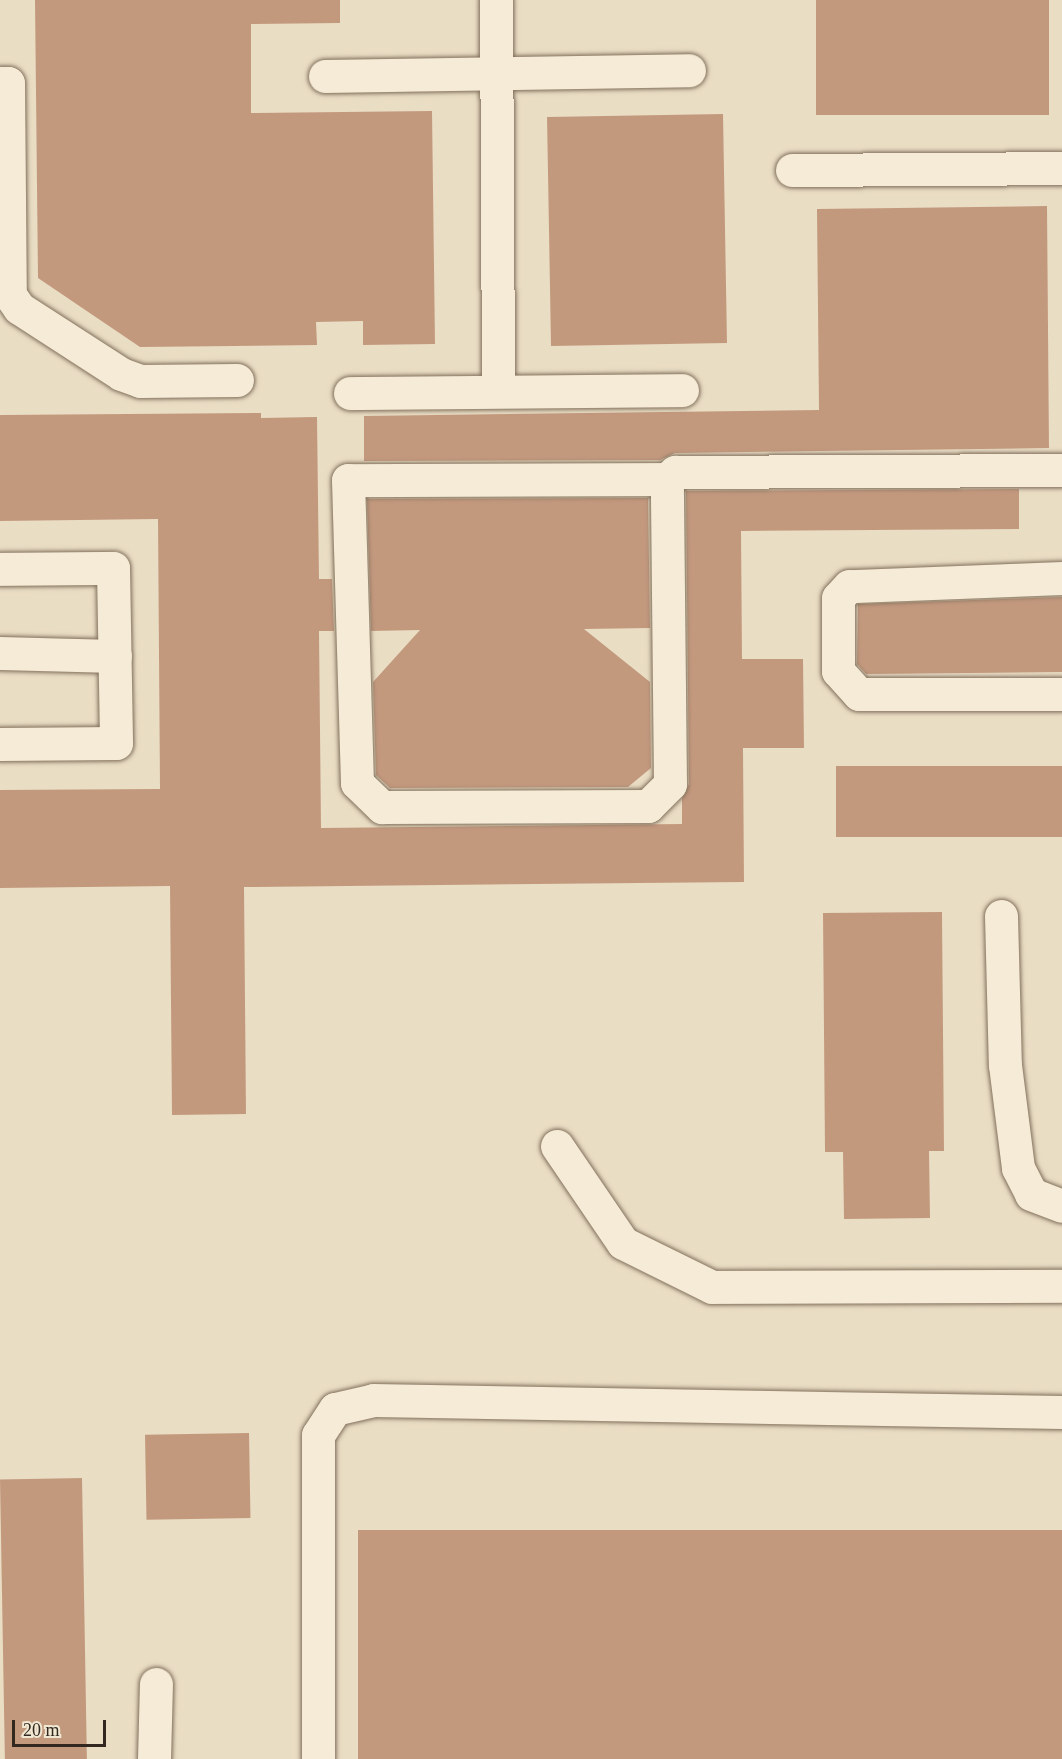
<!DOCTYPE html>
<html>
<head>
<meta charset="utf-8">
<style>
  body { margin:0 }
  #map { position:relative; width:1062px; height:1759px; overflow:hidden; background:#e9ddc4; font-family:Georgia,serif }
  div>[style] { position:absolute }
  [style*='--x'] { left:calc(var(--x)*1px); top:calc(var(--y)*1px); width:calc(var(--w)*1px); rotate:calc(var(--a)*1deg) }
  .building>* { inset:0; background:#c3997e; transform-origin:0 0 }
  .roads { filter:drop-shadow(0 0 2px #82705c) drop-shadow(0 0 2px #82705c) }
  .minor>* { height:33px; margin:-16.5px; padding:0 16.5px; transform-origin:16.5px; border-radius:16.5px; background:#f5ebd6 }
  span { translate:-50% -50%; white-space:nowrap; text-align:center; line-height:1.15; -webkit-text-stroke:4.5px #f1e8d3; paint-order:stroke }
  .scale { position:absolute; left:12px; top:1720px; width:94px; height:27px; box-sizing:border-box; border:3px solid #33281f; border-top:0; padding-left:8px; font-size:18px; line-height:21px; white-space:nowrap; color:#33281f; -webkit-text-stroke:4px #f1e8d3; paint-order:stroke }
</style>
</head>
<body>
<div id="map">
  <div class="building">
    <i style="clip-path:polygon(35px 0,340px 0,340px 23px,251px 24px,251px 113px,432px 111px,435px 344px,363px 345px,363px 321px,316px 322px,317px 345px,140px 347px,38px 278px)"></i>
    <i style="left:816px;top:0;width:233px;height:115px"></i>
    <i style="left:723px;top:114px;width:229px;height:176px;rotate:89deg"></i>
    <i style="clip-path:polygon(1047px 206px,1049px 448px,675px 453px,660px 460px,364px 461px,364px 416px,819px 410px,817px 209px)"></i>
    <i style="clip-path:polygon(261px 413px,261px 418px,317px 417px,319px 579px,332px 579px,334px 631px,319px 631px,321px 828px,682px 824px,682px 798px,689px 784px,686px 491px,1019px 489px,1019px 529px,741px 531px,742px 659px,803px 659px,804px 748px,743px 748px,744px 882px,244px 887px,246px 1114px,172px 1115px,170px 886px,0 888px,0 790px,160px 789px,158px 519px,0 521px,0 415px)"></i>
    <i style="clip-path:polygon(648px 498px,650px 628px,584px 629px,650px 682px,651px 768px,628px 787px,390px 788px,376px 775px,373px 682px,420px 630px,371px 631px,367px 499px)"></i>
    <i style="clip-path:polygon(1062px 597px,1062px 672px,866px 674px,857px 664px,858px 604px)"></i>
    <i style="left:1062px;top:766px;width:71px;height:226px;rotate:90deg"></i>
    <i style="clip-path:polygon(942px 912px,944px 1151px,929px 1151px,930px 1218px,844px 1219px,843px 1152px,825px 1152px,823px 913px)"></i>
    <i style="left:249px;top:1433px;width:85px;height:104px;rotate:89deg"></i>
    <i style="left:82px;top:1478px;width:281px;height:82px;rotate:89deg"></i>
    <i style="left:1062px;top:1530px;width:229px;height:704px;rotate:90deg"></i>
  </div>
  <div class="roads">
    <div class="minor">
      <i style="--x:496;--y:0;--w:391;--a:89.7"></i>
      <i style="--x:325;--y:76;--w:364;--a:-0.9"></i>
      <i style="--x:0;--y:83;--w:8;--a:0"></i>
      <i style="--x:8;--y:83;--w:212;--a:89.5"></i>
      <i style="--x:10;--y:295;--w:16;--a:55"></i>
      <i style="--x:19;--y:308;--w:121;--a:32.9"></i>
      <i style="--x:121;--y:374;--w:20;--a:20"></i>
      <i style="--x:140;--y:381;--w:97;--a:-0.6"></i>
      <i style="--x:792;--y:170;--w:270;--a:-0.4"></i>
      <i style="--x:350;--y:393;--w:332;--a:-0.5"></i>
      <i style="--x:667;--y:479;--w:319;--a:179.8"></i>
      <i style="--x:348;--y:480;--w:303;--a:88.3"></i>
      <i style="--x:357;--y:783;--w:35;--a:44"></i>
      <i style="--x:382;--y:807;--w:266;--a:-0.2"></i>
      <i style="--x:648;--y:806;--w:31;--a:-45"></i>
      <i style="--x:670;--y:784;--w:305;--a:-90.6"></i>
      <i style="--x:667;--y:479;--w:11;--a:-41"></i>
      <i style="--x:675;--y:472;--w:387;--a:-0.3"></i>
      <i style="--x:0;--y:569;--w:113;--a:-0.5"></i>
      <i style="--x:113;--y:568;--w:175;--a:89"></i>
      <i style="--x:116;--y:743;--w:116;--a:179.5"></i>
      <i style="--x:1062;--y:578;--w:213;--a:177.8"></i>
      <i style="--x:849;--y:586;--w:16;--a:133"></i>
      <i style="--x:838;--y:598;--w:73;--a:90"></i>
      <i style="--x:838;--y:671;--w:31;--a:48"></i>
      <i style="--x:859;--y:694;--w:203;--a:0"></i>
      <i style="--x:0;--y:653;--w:115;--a:1.5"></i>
      <i style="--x:1001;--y:916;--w:149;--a:88.5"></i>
      <i style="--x:1005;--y:1065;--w:104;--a:82.8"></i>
      <i style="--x:1018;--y:1168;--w:29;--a:63"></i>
      <i style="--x:1031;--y:1194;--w:33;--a:21"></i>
      <i style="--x:557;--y:1146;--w:117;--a:55.8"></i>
      <i style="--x:623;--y:1243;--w:99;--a:26.3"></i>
      <i style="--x:712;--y:1287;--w:350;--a:-0.2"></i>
      <i style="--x:154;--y:1759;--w:75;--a:-88.5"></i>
      <i style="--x:318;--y:1759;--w:324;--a:-90"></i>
      <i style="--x:318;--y:1435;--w:31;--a:-57"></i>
      <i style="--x:335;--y:1409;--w:39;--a:-13"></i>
      <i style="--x:373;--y:1400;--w:689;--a:1"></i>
    </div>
  </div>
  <div class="scale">20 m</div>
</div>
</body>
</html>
